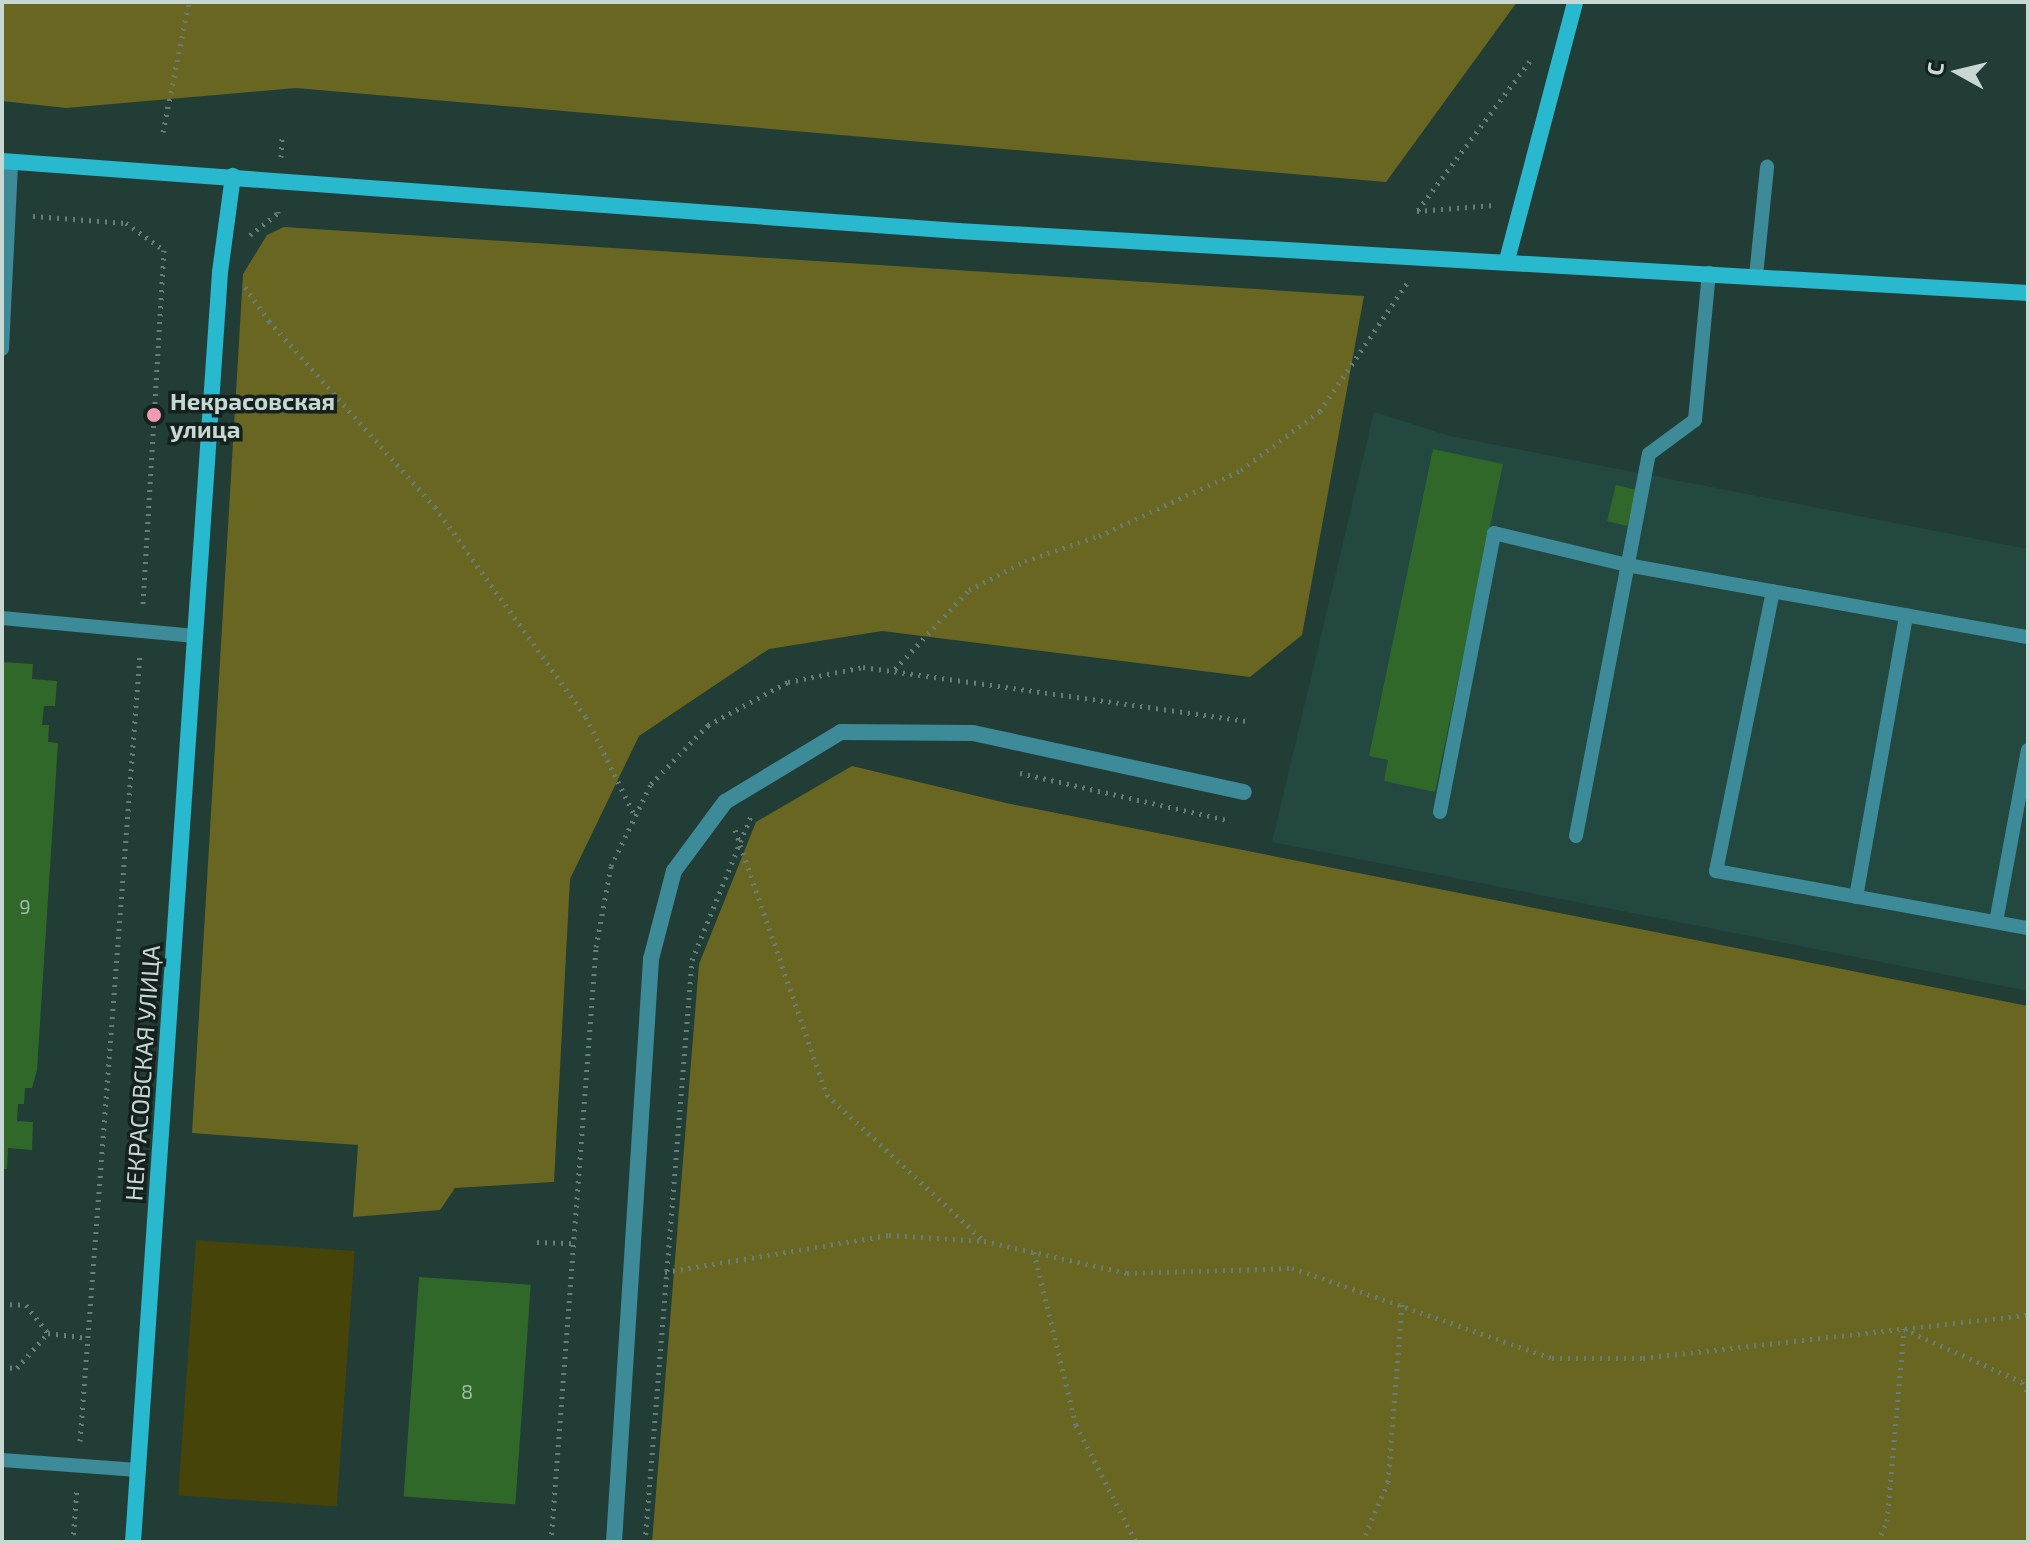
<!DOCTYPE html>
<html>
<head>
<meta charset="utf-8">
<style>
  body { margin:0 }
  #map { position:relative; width:2030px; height:1544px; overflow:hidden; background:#213d36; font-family:"Exo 2",sans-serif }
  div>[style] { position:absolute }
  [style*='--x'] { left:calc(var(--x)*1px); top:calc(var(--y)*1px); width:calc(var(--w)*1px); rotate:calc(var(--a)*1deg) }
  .built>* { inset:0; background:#22483f }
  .green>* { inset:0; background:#464409; transform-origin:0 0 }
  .forest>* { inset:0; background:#686620 }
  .building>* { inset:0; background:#2f6829; transform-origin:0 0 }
  .path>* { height:5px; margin-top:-2.5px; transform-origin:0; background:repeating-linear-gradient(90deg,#677e78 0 2px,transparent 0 8px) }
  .lane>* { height:14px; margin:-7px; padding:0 7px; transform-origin:7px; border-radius:7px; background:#3d8a98 }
  .street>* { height:16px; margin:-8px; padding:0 8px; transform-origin:8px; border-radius:8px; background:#3d8a98 }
  .secondary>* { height:16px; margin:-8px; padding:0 8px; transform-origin:8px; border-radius:8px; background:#28b9cf }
  .dots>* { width:22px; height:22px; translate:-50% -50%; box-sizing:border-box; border:4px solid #15211e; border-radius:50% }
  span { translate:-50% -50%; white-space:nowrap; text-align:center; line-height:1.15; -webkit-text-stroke:7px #15211e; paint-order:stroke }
  .number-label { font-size:20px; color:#a1bba8 }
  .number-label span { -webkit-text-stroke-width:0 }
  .poi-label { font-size:24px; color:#c7d7d2; font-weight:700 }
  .left { translate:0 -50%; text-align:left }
  .street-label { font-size:24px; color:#c7d7d2 }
  .frame { position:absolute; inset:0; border:4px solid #c7d7d2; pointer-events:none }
  .north { position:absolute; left:1918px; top:32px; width:80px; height:80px; -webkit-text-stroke:6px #15211e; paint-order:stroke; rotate:278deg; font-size:22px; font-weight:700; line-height:32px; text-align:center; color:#c7d7d2 }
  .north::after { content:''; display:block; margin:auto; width:28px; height:36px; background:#c7d7d2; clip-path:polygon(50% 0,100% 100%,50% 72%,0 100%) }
</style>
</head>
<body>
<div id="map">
  <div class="built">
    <i style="clip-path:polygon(1374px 412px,1450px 436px,2028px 549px,2028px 991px,1272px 842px)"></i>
  </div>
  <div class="green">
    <i style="left:196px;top:1240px;width:159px;height:256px;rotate:4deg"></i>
  </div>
  <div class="forest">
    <i style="clip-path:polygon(2px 2px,1517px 2px,1386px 182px,296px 88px,66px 108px,2px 101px)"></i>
    <i style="clip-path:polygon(284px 227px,1364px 296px,1302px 635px,1250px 677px,882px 631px,769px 649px,639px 736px,570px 879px,554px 1182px,455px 1188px,440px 1210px,353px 1217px,358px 1145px,192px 1133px,243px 274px,267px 235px)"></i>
    <i style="clip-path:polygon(852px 766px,1006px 803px,2028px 1006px,2028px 1542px,652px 1542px,699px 964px,756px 822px)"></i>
  </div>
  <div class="building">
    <i style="clip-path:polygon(1433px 449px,1503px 464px,1435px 792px,1384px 781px,1388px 760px,1369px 756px)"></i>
    <i style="left:1616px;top:485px;width:21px;height:37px;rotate:14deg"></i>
    <i style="clip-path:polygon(2px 662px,33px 664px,32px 679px,57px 681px,55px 706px,44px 706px,42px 725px,49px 725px,48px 742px,58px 743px,37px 1070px,32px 1088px,25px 1088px,24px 1104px,18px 1104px,17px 1121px,33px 1122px,32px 1150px,8px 1148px,7px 1169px,2px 1169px)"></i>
    <i style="left:419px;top:1277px;width:112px;height:220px;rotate:4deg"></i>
  </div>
  <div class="path">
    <i style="--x:163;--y:132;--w:133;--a:-78.7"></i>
    <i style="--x:281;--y:157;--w:19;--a:-87"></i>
    <i style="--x:1418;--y:210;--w:190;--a:-53.1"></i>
    <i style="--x:1417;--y:211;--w:77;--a:-4.5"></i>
    <i style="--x:33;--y:216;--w:93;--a:4.3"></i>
    <i style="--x:126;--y:223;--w:47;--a:35.4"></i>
    <i style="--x:164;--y:250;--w:359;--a:93.4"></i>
    <i style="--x:250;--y:235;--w:36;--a:-38"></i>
    <i style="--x:278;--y:213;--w:6;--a:-90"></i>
    <i style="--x:245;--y:287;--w:42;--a:54.8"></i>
    <i style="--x:269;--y:321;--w:249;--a:48.3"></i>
    <i style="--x:435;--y:507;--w:259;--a:54.3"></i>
    <i style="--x:586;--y:717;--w:110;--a:63.7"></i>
    <i style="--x:895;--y:669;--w:108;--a:-46.9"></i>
    <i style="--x:969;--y:590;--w:63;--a:-27.4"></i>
    <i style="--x:1025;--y:561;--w:78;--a:-18.7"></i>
    <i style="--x:1099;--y:536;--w:157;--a:-24.9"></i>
    <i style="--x:1241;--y:470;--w:99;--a:-36.8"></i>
    <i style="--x:1320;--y:411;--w:155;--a:-55.8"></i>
    <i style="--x:1020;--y:773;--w:216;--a:12.8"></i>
    <i style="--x:735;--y:830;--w:281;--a:70.9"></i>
    <i style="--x:827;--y:1095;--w:214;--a:42.9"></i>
    <i style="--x:984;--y:1241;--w:147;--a:12.6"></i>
    <i style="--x:1127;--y:1273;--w:165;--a:-1.7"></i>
    <i style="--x:1292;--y:1268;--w:275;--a:19.1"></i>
    <i style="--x:1552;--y:1358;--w:91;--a:0"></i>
    <i style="--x:1643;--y:1358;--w:387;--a:-6.4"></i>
    <i style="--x:537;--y:1242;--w:36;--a:2"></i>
    <i style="--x:1034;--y:1252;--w:178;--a:76.4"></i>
    <i style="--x:1076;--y:1425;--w:131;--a:62.9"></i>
    <i style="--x:665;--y:1272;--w:227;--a:-9.4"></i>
    <i style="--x:889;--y:1235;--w:94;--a:3.7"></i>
    <i style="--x:2;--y:1304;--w:24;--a:2"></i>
    <i style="--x:26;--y:1305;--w:36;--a:52"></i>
    <i style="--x:48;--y:1333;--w:40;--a:7.1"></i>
    <i style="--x:2;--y:1367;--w:15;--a:4"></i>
    <i style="--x:17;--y:1368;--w:47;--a:-48.5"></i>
    <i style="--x:80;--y:1441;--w:789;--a:-85.64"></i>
    <i style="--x:73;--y:1542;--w:55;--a:-85.8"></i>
    <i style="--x:551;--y:1542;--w:597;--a:-85.67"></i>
    <i style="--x:596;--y:947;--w:82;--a:-79.5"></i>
    <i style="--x:611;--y:866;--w:91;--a:-64"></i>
    <i style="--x:651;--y:784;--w:82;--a:-46"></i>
    <i style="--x:708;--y:725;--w:91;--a:-28.3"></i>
    <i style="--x:788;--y:682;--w:76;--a:-11.3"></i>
    <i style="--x:863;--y:667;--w:386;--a:8"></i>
    <i style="--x:645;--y:1542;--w:584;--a:-85.38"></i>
    <i style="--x:692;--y:960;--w:156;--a:-67.7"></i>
    <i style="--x:1362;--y:1542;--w:65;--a:-66.6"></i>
    <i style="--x:1388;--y:1482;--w:180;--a:-85.5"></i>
    <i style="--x:1878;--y:1542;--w:23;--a:-67"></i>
    <i style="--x:1887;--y:1521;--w:193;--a:-84.9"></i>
    <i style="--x:1904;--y:1329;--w:129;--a:24.2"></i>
    <i style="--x:2022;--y:1382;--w:13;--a:63"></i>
  </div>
  <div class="lane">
    <i style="--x:1756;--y:276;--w:110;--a:-84.2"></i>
    <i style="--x:2;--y:349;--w:187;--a:-87.2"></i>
    <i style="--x:1773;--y:591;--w:286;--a:101.5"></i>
    <i style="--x:1716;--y:871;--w:317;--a:10.4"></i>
    <i style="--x:2;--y:618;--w:194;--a:5.3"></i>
    <i style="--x:1440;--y:812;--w:284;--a:-79"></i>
    <i style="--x:1494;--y:533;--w:137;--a:13.5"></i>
    <i style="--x:1627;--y:565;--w:407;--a:10.2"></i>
    <i style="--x:1576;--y:836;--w:389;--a:-79.2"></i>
    <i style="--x:1649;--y:454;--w:57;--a:-36.5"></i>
    <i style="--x:1695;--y:420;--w:148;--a:-84.6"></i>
    <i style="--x:1856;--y:897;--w:286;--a:-79.9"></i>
    <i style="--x:1996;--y:922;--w:175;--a:-79.5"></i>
    <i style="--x:2;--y:1460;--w:136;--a:4.2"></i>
  </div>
  <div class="street">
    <i style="--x:614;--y:1542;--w:584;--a:-86.37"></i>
    <i style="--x:651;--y:959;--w:91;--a:-75.4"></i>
    <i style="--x:674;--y:871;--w:86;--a:-53.5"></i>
    <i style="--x:725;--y:802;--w:135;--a:-31.1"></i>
    <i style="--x:841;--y:732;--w:132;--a:0.4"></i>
    <i style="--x:973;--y:733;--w:277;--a:12.3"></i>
  </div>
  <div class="secondary">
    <i style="--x:2;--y:161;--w:959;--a:4.19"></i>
    <i style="--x:958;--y:231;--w:1072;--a:3.32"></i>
    <i style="--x:1507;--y:260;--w:267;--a:-75.2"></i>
    <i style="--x:133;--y:1542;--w:1273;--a:-86.08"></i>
    <i style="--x:220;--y:272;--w:97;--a:-82.3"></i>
  </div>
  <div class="dots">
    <i style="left:154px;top:415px;background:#f29aaf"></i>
  </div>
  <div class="number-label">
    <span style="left:25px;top:906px">9</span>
    <span style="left:467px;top:1391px">8</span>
  </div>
  <div class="poi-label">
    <span class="left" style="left:170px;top:415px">Некрасовская<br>улица</span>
  </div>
  <div class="street-label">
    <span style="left:142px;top:1073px;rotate:-86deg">НЕКРАСОВСКАЯ УЛИЦА</span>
  </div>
  <div class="frame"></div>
  <div class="north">С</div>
</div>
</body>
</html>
